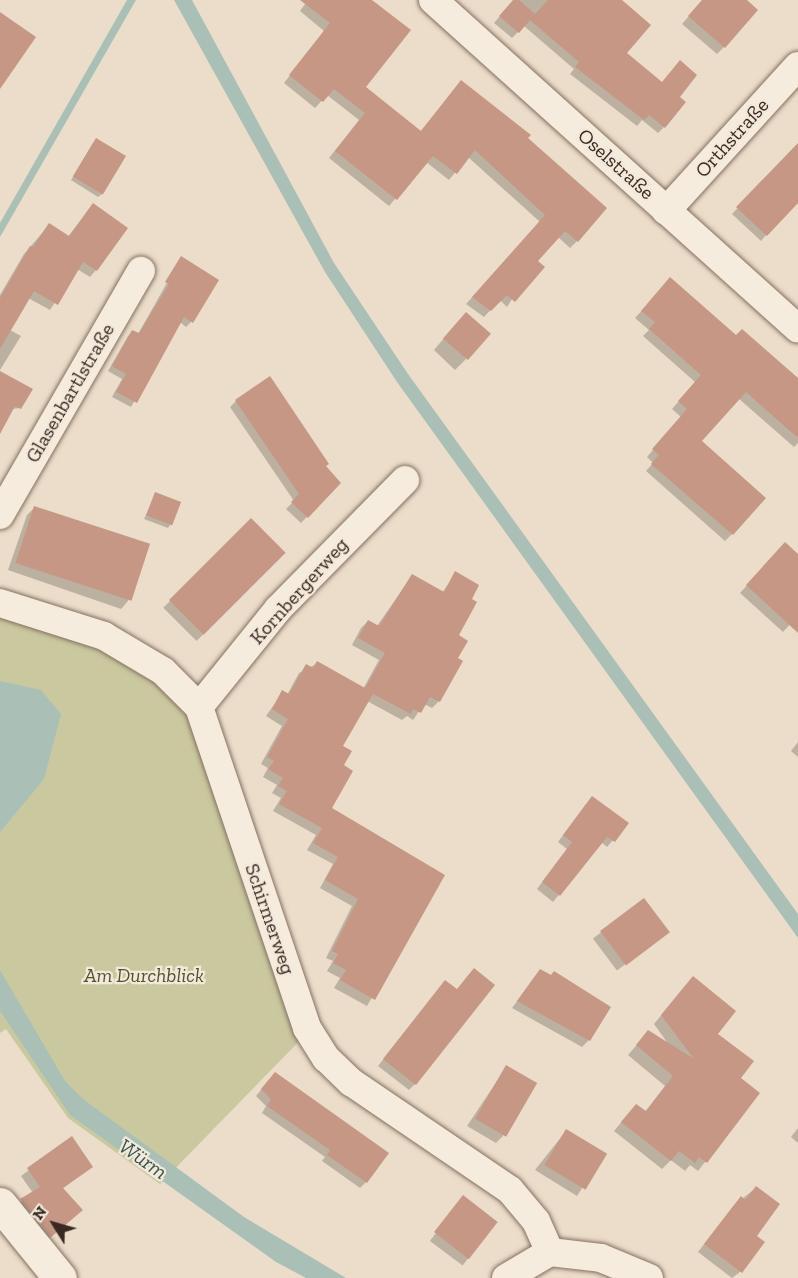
<!DOCTYPE html>
<html>
<head>
<meta charset="utf-8">
<style>
  body { margin:0 }
  #map { position:relative; width:798px; height:1278px; overflow:hidden; background:#ebddca; font-family:"Zilla Slab",serif }
  div>[style] { position:absolute }
  [style*='--x'] { left:calc(var(--x)*1px); top:calc(var(--y)*1px); width:calc(var(--w)*1px); rotate:calc(var(--a)*1deg) }
  .green>* { inset:0; background:#c9c89f }
  .water>* { inset:0; background:#aac0b7 }
  .shadow>* { inset:0; background:#0003; transform-origin:0 0 }
  .building>* { inset:0; background:#c59784; transform-origin:0 0 }
  .roads { filter:drop-shadow(0 0 2px #867060) drop-shadow(0 0 2px #867060) }
  .minor>* { height:28px; margin:-14px; padding:0 14px; transform-origin:14px; border-radius:14px; background:#f6ecdd }
  .secondary>* { height:33px; margin:-16.5px; padding:0 16.5px; transform-origin:16.5px; border-radius:16.5px; background:#f6ecdd }
  span { translate:-50% -50%; white-space:nowrap; text-align:center; line-height:1.15; -webkit-text-stroke:4.5px #f3e8d9; paint-order:stroke }
  .street-label { font-size:20px; color:#382a22 }
  .park-label { font-size:20px; color:#4e532b; font-style:italic }
  .water-label { font-size:21px; color:#335650; font-style:italic }
  .north { position:absolute; left:24px; top:1194px; width:60px; height:60px; -webkit-text-stroke:4px #f3e8d9; paint-order:stroke; rotate:307deg; font-size:16px; font-weight:700; line-height:24px; text-align:center; color:#382a22 }
  .north::after { content:''; display:block; margin:auto; width:21px; height:27px; background:#382a22; clip-path:polygon(50% 0,100% 100%,50% 72%,0 100%) }
</style>
</head>
<body>
<div id="map">
  <div class="green">
    <i style="clip-path:polygon(0 596px,112px 633px,202px 709px,314px 1026px,160px 1184px,68px 1118px,6px 1029px,0 1033px)"></i>
  </div>
  <div class="water">
    <i style="clip-path:polygon(127px 0,136px 0,0 237px,0 223px)"></i>
    <i style="clip-path:polygon(174px 0,192px 0,334px 263px,408px 374px,798px 914px,798px 938px,397px 382px,325px 272px)"></i>
    <i style="clip-path:polygon(0 681px,41px 690px,61px 714px,44px 779px,0 832px)"></i>
    <i style="clip-path:polygon(0 970px,65px 1081px,83px 1099px,244px 1217px,346px 1278px,306px 1278px,276px 1262px,70px 1115px,0 1011px)"></i>
  </div>
  <div class="shadow">
    <i style="clip-path:polygon(308px 0,370px 0,364px 87px,420px 132px,455px 89px,525px 138px,577px 241px,570px 248px,558px 237px,536px 261px,507px 307px,500px 300px,484px 317px,466px 304px,540px 222px,468px 157px,449px 180px,426px 162px,389px 206px,329px 158px,359px 120px,327px 95px,315px 108px,284px 83px,324px 31px,300px 11px)"></i>
    <i style="clip-path:polygon(514px 0,603px 0,625px 53px,678px 97px,664px 127px,658px 133px,642px 120px,637px 126px,570px 74px,574px 69px,524px 26px,512px 38px,494px 23px)"></i>
    <i style="clip-path:polygon(703px 0,744px 0,724px 47px,717px 54px,682px 24px)"></i>
    <i style="clip-path:polygon(93px 143px,102px 194px,98px 197px,71px 180px)"></i>
    <i style="clip-path:polygon(798px 144px,798px 197px,761px 241px,732px 214px)"></i>
    <i style="clip-path:polygon(93px 205px,96px 270px,90px 277px,77px 269px,50px 310px,28px 298px,10px 330px,21px 336px,0 370px,0 295px,24px 254px,49px 225px,68px 237px)"></i>
    <i style="clip-path:polygon(181px 258px,191px 322px,186px 327px,180px 322px,131px 407px,112px 397px,122px 379px,108px 371px,128px 336px,132px 332px,138px 334px)"></i>
    <i style="clip-path:polygon(664px 286px,798px 381px,798px 443px,794px 447px,738px 398px,700px 441px,732px 534px,725px 541px,646px 471px,653px 463px,647px 457px,681px 417px,672px 409px,695px 382px,643px 336px,649px 330px,635px 318px)"></i>
    <i style="clip-path:polygon(455px 325px,466px 359px,455px 370px,434px 350px)"></i>
    <i style="clip-path:polygon(0 373px,20px 408px,12px 409px,0 419px)"></i>
    <i style="clip-path:polygon(236px 401px,324px 466px,339px 483px,301px 523px,286px 509px,294px 501px,230px 407px)"></i>
    <i style="clip-path:polygon(156px 494px,171px 524px,168px 528px,144px 519px)"></i>
    <i style="clip-path:polygon(35px 507px,148px 545px,128px 601px,121px 609px,8px 570px,27px 515px)"></i>
    <i style="left:251px;top:520px;width:47px;height:124px;rotate:45deg"></i>
    <i style="clip-path:polygon(778px 551px,798px 556px,798px 616px,783px 632px,740px 593px)"></i>
    <i style="clip-path:polygon(456px 573px,456px 659px,439px 701px,432px 708px,424px 704px,413px 720px,407px 716px,402px 720px,367px 701px,341px 747px,342px 766px,330px 808px,443px 875px,367px 1006px,334px 988px,340px 978px,327px 971px,333px 961px,326px 958px,352px 906px,320px 888px,333px 864px,307px 850px,316px 835px,273px 811px,281px 798px,272px 793px,277px 785px,263px 777px,268px 768px,261px 764px,282px 726px,266px 716px,283px 692px,287px 695px,299px 673px,318px 663px,363px 689px,379px 660px,352px 645px,361px 628px,368px 621px,377px 626px,412px 576px,442px 593px)"></i>
    <i style="clip-path:polygon(798px 742px,798px 757px,791px 751px)"></i>
    <i style="clip-path:polygon(586px 804px,627px 824px,607px 847px,601px 842px,553px 902px,537px 889px,567px 849px,558px 842px)"></i>
    <i style="left:644px;top:900px;width:40px;height:64px;rotate:53deg"></i>
    <i style="clip-path:polygon(534px 978px,589px 1040px,582px 1047px,512px 1008px)"></i>
    <i style="clip-path:polygon(685px 986px,739px 1078px,758px 1093px,698px 1171px,690px 1165px,685px 1171px,671px 1160px,662px 1169px,614px 1131px,628px 1114px,645px 1112px,665px 1086px,628px 1055px,640px 1041px,669px 1045px,654px 1024px)"></i>
    <i style="clip-path:polygon(439px 989px,415px 1084px,409px 1090px,378px 1066px)"></i>
    <i style="clip-path:polygon(507px 1066px,503px 1136px,496px 1143px,467px 1126px)"></i>
    <i style="clip-path:polygon(269px 1080px,366px 1182px,360px 1188px,322px 1161px,325px 1157px,262px 1113px,266px 1106px,256px 1096px)"></i>
    <i style="clip-path:polygon(798px 1128px,798px 1143px,791px 1137px)"></i>
    <i style="clip-path:polygon(566px 1131px,604px 1154px,577px 1196px,535px 1170px)"></i>
    <i style="clip-path:polygon(72px 1138px,91px 1167px,62px 1189px,74px 1217px,44px 1243px,14px 1207px,33px 1193px,21px 1176px)"></i>
    <i style="clip-path:polygon(756px 1188px,755px 1237px,740px 1272px,732px 1278px,698px 1252px,734px 1205px)"></i>
    <i style="left:463px;top:1197px;width:41px;height:55px;rotate:37deg"></i>
  </div>
  <div class="building">
    <i style="clip-path:polygon(300px 0,372px 0,411px 30px,366px 87px,421px 131px,461px 80px,531px 135px,528px 138px,607px 208px,578px 242px,565px 231px,538px 261px,545px 267px,515px 302px,507px 295px,491px 311px,472px 297px,545px 215px,475px 150px,457px 174px,433px 156px,397px 200px,335px 151px,365px 113px,334px 89px,323px 102px,289px 75px,330px 23px)"></i>
    <i style="clip-path:polygon(513px 0,519px 0,535px 14px,548px 0,622px 0,651px 25px,627px 53px,662px 82px,680px 60px,697px 75px,680px 97px,686px 102px,665px 128px,649px 115px,644px 120px,575px 67px,579px 62px,530px 20px,519px 33px,499px 16px)"></i>
    <i style="clip-path:polygon(702px 0,747px 0,758px 10px,725px 48px,688px 16px)"></i>
    <i style="clip-path:polygon(0 12px,36px 37px,0 89px)"></i>
    <i style="left:96px;top:138px;width:35px;height:45px;rotate:31deg"></i>
    <i style="clip-path:polygon(798px 143px,798px 203px,767px 236px,736px 207px)"></i>
    <i style="clip-path:polygon(93px 203px,128px 228px,97px 271px,83px 262px,58px 305px,34px 291px,0 349px,0 298px,30px 246px,33px 247px,49px 223px,69px 236px)"></i>
    <i style="clip-path:polygon(181px 256px,219px 280px,193px 323px,184px 317px,137px 403px,116px 392px,126px 374px,112px 366px,132px 330px,139px 333px,169px 284px,165px 282px)"></i>
    <i style="clip-path:polygon(670px 277px,736px 335px,742px 329px,798px 378px,798px 438px,746px 392px,702px 441px,766px 498px,733px 535px,651px 464px,659px 455px,652px 449px,687px 409px,678px 401px,701px 375px,649px 329px,655px 322px,641px 311px)"></i>
    <i style="left:466px;top:312px;width:33px;height:35px;rotate:41deg"></i>
    <i style="clip-path:polygon(0 371px,33px 389px,21px 409px,15px 406px,0 434px)"></i>
    <i style="clip-path:polygon(270px 376px,329px 464px,326px 466px,341px 483px,308px 518px,291px 502px,299px 494px,235px 400px)"></i>
    <i style="left:155px;top:492px;width:28px;height:25px;rotate:21deg"></i>
    <i style="left:34px;top:506px;width:122px;height:60px;rotate:18deg"></i>
    <i style="left:251px;top:518px;width:49px;height:116px;rotate:45deg"></i>
    <i style="clip-path:polygon(785px 542px,798px 554px,798px 633px,746px 585px)"></i>
    <i style="clip-path:polygon(455px 571px,479px 585px,472px 599px,477px 602px,459px 635px,468px 641px,458px 658px,463px 661px,440px 702px,430px 697px,421px 713px,413px 709px,411px 714px,373px 694px,343px 746px,352px 751px,344px 765px,353px 771px,332px 808px,445px 875px,375px 1000px,340px 980px,346px 970px,333px 963px,338px 954px,332px 951px,358px 899px,325px 880px,338px 857px,313px 843px,322px 828px,279px 804px,287px 791px,278px 786px,283px 778px,268px 769px,274px 761px,267px 757px,288px 719px,272px 709px,282px 690px,289px 694px,306px 664px,313px 668px,317px 661px,365px 688px,385px 653px,358px 638px,368px 620px,379px 626px,412px 574px,444px 592px)"></i>
    <i style="clip-path:polygon(592px 796px,629px 823px,615px 842px,607px 837px,560px 896px,542px 882px,572px 842px,563px 835px)"></i>
    <i style="left:644px;top:898px;width:43px;height:55px;rotate:53deg"></i>
    <i style="clip-path:polygon(474px 968px,495px 985px,416px 1085px,383px 1059px,445px 980px,457px 989px)"></i>
    <i style="clip-path:polygon(540px 969px,551px 975px,554px 971px,611px 1007px,590px 1041px,517px 1001px)"></i>
    <i style="clip-path:polygon(693px 976px,736px 1011px,718px 1034px,754px 1061px,741px 1078px,760px 1093px,707px 1163px,699px 1157px,695px 1163px,679px 1151px,671px 1161px,621px 1122px,636px 1104px,646px 1111px,673px 1076px,636px 1045px,648px 1030px,694px 1059px,661px 1015px)"></i>
    <i style="left:506px;top:1065px;width:36px;height:62px;rotate:30deg"></i>
    <i style="clip-path:polygon(275px 1072px,389px 1153px,367px 1183px,327px 1155px,330px 1150px,267px 1106px,271px 1099px,261px 1089px)"></i>
    <i style="left:566px;top:1129px;width:48px;height:42px;rotate:31deg"></i>
    <i style="clip-path:polygon(72px 1136px,93px 1167px,63px 1188px,83px 1210px,51px 1237px,20px 1199px,40px 1187px,27px 1168px)"></i>
    <i style="clip-path:polygon(756px 1186px,780px 1204px,757px 1236px,765px 1242px,742px 1273px,704px 1244px,741px 1196px,745px 1200px)"></i>
    <i style="left:463px;top:1195px;width:44px;height:47px;rotate:38deg"></i>
  </div>
  <div class="roads">
    <div class="minor">
      <i style="--x:433;--y:0;--w:491;--a:42"></i>
      <i style="--x:666;--y:211;--w:196;--a:-47.7"></i>
      <i style="--x:0;--y:515;--w:282;--a:-60"></i>
      <i style="--x:0;--y:603;--w:109;--a:17.6"></i>
      <i style="--x:104;--y:636;--w:69;--a:30.7"></i>
      <i style="--x:163;--y:671;--w:51;--a:45"></i>
      <i style="--x:199;--y:707;--w:339;--a:71.4"></i>
      <i style="--x:307;--y:1028;--w:36;--a:58"></i>
      <i style="--x:326;--y:1058;--w:35;--a:44"></i>
      <i style="--x:351;--y:1082;--w:192;--a:34.2"></i>
      <i style="--x:510;--y:1190;--w:40;--a:50"></i>
      <i style="--x:536;--y:1221;--w:34;--a:66"></i>
      <i style="--x:199;--y:707;--w:126;--a:-51.1"></i>
      <i style="--x:278;--y:609;--w:181;--a:-45.4"></i>
      <i style="--x:506;--y:1278;--w:51;--a:-30.6"></i>
      <i style="--x:550;--y:1252;--w:51;--a:6.7"></i>
      <i style="--x:601;--y:1258;--w:52;--a:22.6"></i>
    </div>
    <div class="secondary">
      <i style="--x:0;--y:1204;--w:95;--a:51"></i>
    </div>
  </div>
  <div class="street-label">
    <span style="left:732px;top:138px;rotate:-48deg">Orthstraße</span>
    <span style="left:616px;top:164px;rotate:42deg">Oselstraße</span>
    <span style="left:70px;top:393px;rotate:-60deg">Glasenbartlstraße</span>
    <span style="left:299px;top:591px;rotate:-48deg">Kornbergerweg</span>
    <span style="left:270px;top:919px;rotate:71deg">Schirmerweg</span>
  </div>
  <div class="park-label">
    <span style="left:144px;top:975px">Am Durchblick</span>
  </div>
  <div class="water-label">
    <span style="left:143px;top:1159px;rotate:35deg">Würm</span>
  </div>
  <div class="north">N</div>
</div>
</body>
</html>
